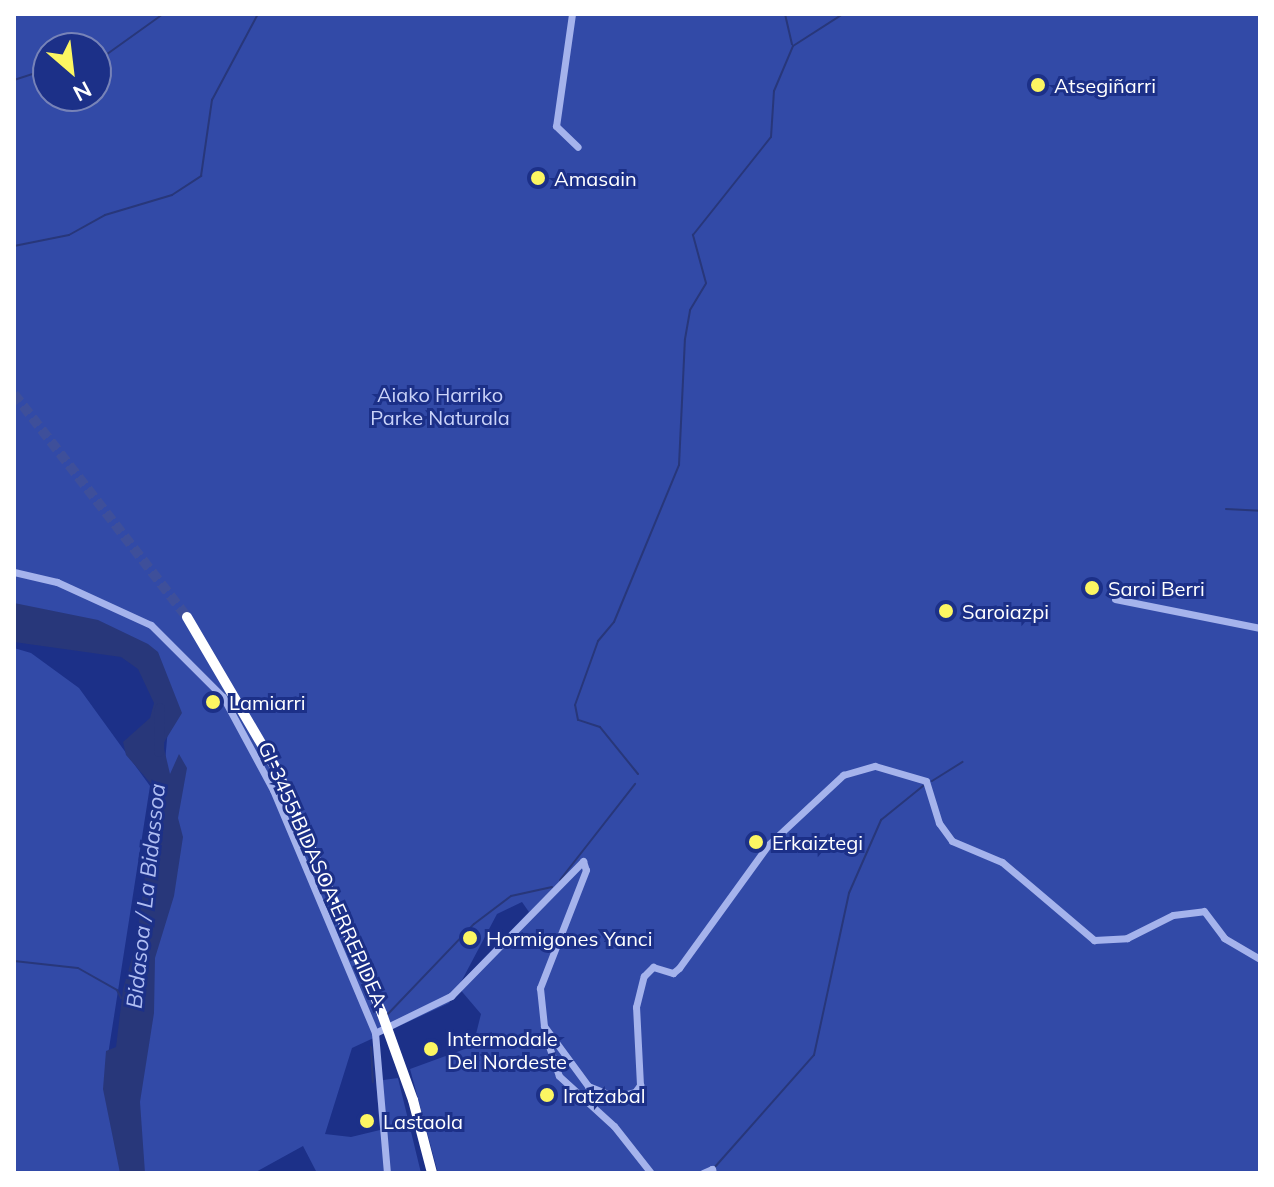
<!DOCTYPE html>
<html>
<head>
<meta charset="utf-8">
<style>
  body { margin:0 }
  #map { position:relative; width:1274px; height:1187px; overflow:hidden; background:#1c3088; font-family:Mulish,sans-serif }
  div>[style] { position:absolute }
  [style*='--x'] { left:calc(var(--x)*1px); top:calc(var(--y)*1px); width:calc(var(--w)*1px); rotate:calc(var(--a)*1deg) }
  .green>* { inset:0; background:#324aa7 }
  .water>* { inset:0; background:#28377a }
  .stream>* { height:2px; margin:-1px; padding:0 1px; transform-origin:1px; border-radius:1px; background:#28377a }
  .river>* { height:10px; margin:-5px; padding:0 5px; transform-origin:5px; border-radius:5px; background:#28377a }
  .highway-tunnel>* { height:10px; margin-top:-5px; transform-origin:0; background:repeating-linear-gradient(90deg,#3e4f9a 0 10px,transparent 0 15px) }
  .minor>* { height:7px; margin:-3.5px; padding:0 3.5px; transform-origin:3.5px; border-radius:3.5px; background:#a5b3ec }
  .highway>* { height:10px; margin:-5px; padding:0 5px; transform-origin:5px; border-radius:5px; background:#fff }
  .highway-bridge>* { height:10px; margin:-5px; padding:0 5px; transform-origin:5px; border-radius:5px; background:#fff }
  .dots>* { width:22px; height:22px; translate:-50% -50%; box-sizing:border-box; border:4px solid #1c3088; border-radius:50% }
  span { translate:-50% -50%; white-space:nowrap; text-align:center; line-height:1.15; -webkit-text-stroke:6px #1c3088; paint-order:stroke }
  .poi-label { font-size:20px; color:#fff }
  .left { translate:0 -50%; text-align:left }
  .park-label { font-size:20px; color:#cad3f9 }
  .street-label { font-size:20px; color:#fff }
  .water-label { font-size:22px; color:#b0bef3; font-style:italic }
  .frame { position:absolute; inset:0; border:16px solid #fff; pointer-events:none }
  .north { position:absolute; left:32px; top:32px; width:80px; height:80px; box-sizing:border-box; background:#1c3088; border:2px solid #7783b8; border-radius:50%; rotate:152deg; font-size:22px; font-weight:700; line-height:32px; text-align:center; color:#fff }
  .north::after { content:''; display:block; margin:auto; width:28px; height:36px; background:#fcf662; clip-path:polygon(50% 0,100% 100%,50% 72%,0 100%) }
</style>
</head>
<body>
<div id="map">
  <div class="green">
    <i style="clip-path:polygon(evenodd,14px 14px,1260px 14px,1260px 1173px,438px 1173px,410px 1069px,473px 1046px,481px 1014px,458px 987px,449px 1003px,352px 1048px,325px 1134px,351px 1137px,380px 1130px,376px 1081px,398px 1078px,421px 1173px,317px 1173px,303px 1146px,254px 1173px,129px 1173px,170px 705px,140px 654px,14px 620px,14px 14px,48px 48px,96px 48px,96px 96px,48px 96px,48px 48px,14px 14px,522px 902px,529px 912px,461px 982px,497px 914px,522px 902px)"></i>
    <i style="clip-path:polygon(14px 648px,31px 653px,79px 688px,150px 786px,105px 1074px,124px 1173px,14px 1173px)"></i>
  </div>
  <div class="water">
    <i style="clip-path:polygon(14px 603px,98px 620px,148px 644px,158px 652px,182px 713px,163px 744px,170px 774px,179px 754px,187px 768px,178px 818px,183px 837px,174px 896px,155px 958px,154px 1013px,140px 1102px,145px 1173px,120px 1173px,103px 1089px,106px 1051px,116px 1047px,123px 989px,136px 944px,152px 823px,152px 785px,126px 755px,123px 742px,150px 718px,154px 703px,138px 669px,121px 657px,14px 642px)"></i>
  </div>
  <div class="stream">
    <i style="--x:785;--y:14;--w:31;--a:77"></i>
    <i style="--x:96;--y:62;--w:82;--a:-35.6"></i>
    <i style="--x:14;--y:80;--w:36;--a:-18"></i>
    <i style="--x:14;--y:246;--w:56;--a:-11.3"></i>
    <i style="--x:69;--y:235;--w:41;--a:-29.1"></i>
    <i style="--x:105;--y:215;--w:70;--a:-16.6"></i>
    <i style="--x:172;--y:195;--w:35;--a:-33"></i>
    <i style="--x:201;--y:176;--w:77;--a:-81.8"></i>
    <i style="--x:212;--y:100;--w:98;--a:-61.9"></i>
    <i style="--x:1226;--y:509;--w:34;--a:3"></i>
    <i style="--x:638;--y:774;--w:60;--a:-129"></i>
    <i style="--x:600;--y:727;--w:23;--a:-162"></i>
    <i style="--x:578;--y:720;--w:15;--a:-101"></i>
    <i style="--x:575;--y:705;--w:68;--a:-70.2"></i>
    <i style="--x:598;--y:641;--w:25;--a:-50"></i>
    <i style="--x:614;--y:622;--w:170;--a:-67.5"></i>
    <i style="--x:679;--y:465;--w:126;--a:-87.3"></i>
    <i style="--x:685;--y:339;--w:29;--a:-80"></i>
    <i style="--x:690;--y:310;--w:31;--a:-59"></i>
    <i style="--x:706;--y:283;--w:50;--a:-105.2"></i>
    <i style="--x:693;--y:235;--w:125;--a:-51.5"></i>
    <i style="--x:771;--y:137;--w:46;--a:-86.3"></i>
    <i style="--x:774;--y:91;--w:49;--a:-67.1"></i>
    <i style="--x:793;--y:46;--w:59;--a:-32.6"></i>
    <i style="--x:932;--y:781;--w:36;--a:-32"></i>
    <i style="--x:560;--y:880;--w:122;--a:-52"></i>
    <i style="--x:14;--y:961;--w:64;--a:6.2"></i>
    <i style="--x:78;--y:968;--w:45;--a:29.4"></i>
    <i style="--x:117;--y:990;--w:9;--a:63"></i>
    <i style="--x:386;--y:1016;--w:127;--a:-46.3"></i>
    <i style="--x:474;--y:924;--w:46;--a:-37.1"></i>
    <i style="--x:511;--y:896;--w:42;--a:-12.4"></i>
    <i style="--x:371;--y:1047;--w:35;--a:87"></i>
    <i style="--x:714;--y:1168;--w:151;--a:-48.5"></i>
    <i style="--x:814;--y:1055;--w:166;--a:-77.8"></i>
    <i style="--x:849;--y:893;--w:80;--a:-66.3"></i>
    <i style="--x:881;--y:820;--w:54;--a:-39"></i>
  </div>
  <div class="river">
    <i style="--x:159;--y:752;--w:44;--a:-88.7"></i>
  </div>
  <div class="highway-tunnel">
    <i style="--x:14;--y:394;--w:282;--a:52.2"></i>
  </div>
  <div class="minor">
    <i style="--x:572;--y:14;--w:113;--a:98.1"></i>
    <i style="--x:556;--y:126;--w:30;--a:44"></i>
    <i style="--x:14;--y:572;--w:44;--a:13.1"></i>
    <i style="--x:57;--y:582;--w:103;--a:24.6"></i>
    <i style="--x:151;--y:625;--w:102;--a:45"></i>
    <i style="--x:223;--y:697;--w:106;--a:61.7"></i>
    <i style="--x:273;--y:790;--w:264;--a:67.2"></i>
    <i style="--x:375;--y:1033;--w:141;--a:85.1"></i>
    <i style="--x:1115;--y:599;--w:148;--a:11.3"></i>
    <i style="--x:544;--y:1031;--w:47;--a:71.6"></i>
    <i style="--x:559;--y:1076;--w:74;--a:42.3"></i>
    <i style="--x:614;--y:1126;--w:60;--a:51.8"></i>
    <i style="--x:375;--y:1033;--w:85;--a:-26"></i>
    <i style="--x:451;--y:996;--w:189;--a:-45.6"></i>
    <i style="--x:583;--y:861;--w:9;--a:72"></i>
    <i style="--x:586;--y:870;--w:127;--a:111.3"></i>
    <i style="--x:540;--y:988;--w:38;--a:84"></i>
    <i style="--x:544;--y:1026;--w:74;--a:53.7"></i>
    <i style="--x:588;--y:1086;--w:29;--a:22"></i>
    <i style="--x:615;--y:1097;--w:21;--a:-14"></i>
    <i style="--x:635;--y:1092;--w:9;--a:-54"></i>
    <i style="--x:640;--y:1085;--w:78;--a:-92.9"></i>
    <i style="--x:636;--y:1007;--w:32;--a:-76"></i>
    <i style="--x:644;--y:976;--w:13;--a:-45"></i>
    <i style="--x:653;--y:967;--w:21;--a:17"></i>
    <i style="--x:673;--y:973;--w:8;--a:-40"></i>
    <i style="--x:679;--y:968;--w:152;--a:-54.1"></i>
    <i style="--x:768;--y:845;--w:103;--a:-43"></i>
    <i style="--x:843;--y:775;--w:33;--a:-16"></i>
    <i style="--x:875;--y:766;--w:53;--a:16.4"></i>
    <i style="--x:926;--y:781;--w:44;--a:72.8"></i>
    <i style="--x:939;--y:823;--w:22;--a:54"></i>
    <i style="--x:952;--y:841;--w:54;--a:22.8"></i>
    <i style="--x:1002;--y:862;--w:121;--a:40.3"></i>
    <i style="--x:1094;--y:940;--w:33;--a:-3"></i>
    <i style="--x:1127;--y:938;--w:51;--a:-26.6"></i>
    <i style="--x:1173;--y:915;--w:31;--a:-7"></i>
    <i style="--x:1204;--y:911;--w:34;--a:53"></i>
    <i style="--x:1224;--y:938;--w:42;--a:30.3"></i>
    <i style="--x:703;--y:1173;--w:10;--a:-24"></i>
    <i style="--x:712;--y:1169;--w:4;--a:76"></i>
  </div>
  <div class="highway">
    <i style="--x:187;--y:617;--w:180;--a:59.6"></i>
    <i style="--x:278;--y:772;--w:263;--a:66.7"></i>
    <i style="--x:413;--y:1100;--w:75;--a:75.4"></i>
  </div>
  <div class="highway-bridge">
    <i style="--x:382;--y:1014;--w:91;--a:70.2"></i>
  </div>
  <div class="dots">
    <i style="left:1038px;top:85px;background:#fcf662"></i>
    <i style="left:538px;top:178px;background:#fcf662"></i>
    <i style="left:1092px;top:588px;background:#fcf662"></i>
    <i style="left:946px;top:611px;background:#fcf662"></i>
    <i style="left:213px;top:702px;background:#fcf662"></i>
    <i style="left:756px;top:842px;background:#fcf662"></i>
    <i style="left:470px;top:938px;background:#fcf662"></i>
    <i style="left:431px;top:1049px;background:#fcf662"></i>
    <i style="left:547px;top:1095px;background:#fcf662"></i>
    <i style="left:367px;top:1121px;background:#fcf662"></i>
  </div>
  <div class="poi-label">
    <span class="left" style="left:1054px;top:85px">Atsegiñarri</span>
    <span class="left" style="left:554px;top:178px">Amasain</span>
    <span class="left" style="left:1108px;top:588px">Saroi Berri</span>
    <span class="left" style="left:962px;top:611px">Saroiazpi</span>
    <span class="left" style="left:229px;top:702px">Lamiarri</span>
    <span class="left" style="left:772px;top:842px">Erkaiztegi</span>
    <span class="left" style="left:486px;top:938px">Hormigones Yanci</span>
    <span class="left" style="left:447px;top:1050px">Intermodale<br>Del Nordeste</span>
    <span class="left" style="left:563px;top:1095px">Iratzabal</span>
    <span class="left" style="left:383px;top:1121px">Lastaola</span>
  </div>
  <div class="park-label">
    <span style="left:440px;top:406px">Aiako Harriko<br>Parke Naturala</span>
  </div>
  <div class="street-label">
    <span style="left:323px;top:874px;rotate:66deg">GI-3455 BIDASOA ERREPIDEA</span>
  </div>
  <div class="water-label">
    <span style="left:146px;top:896px;rotate:-84deg">Bidasoa / La Bidassoa</span>
  </div>
  <div class="frame"></div>
  <div class="north">N</div>
</div>
</body>
</html>
